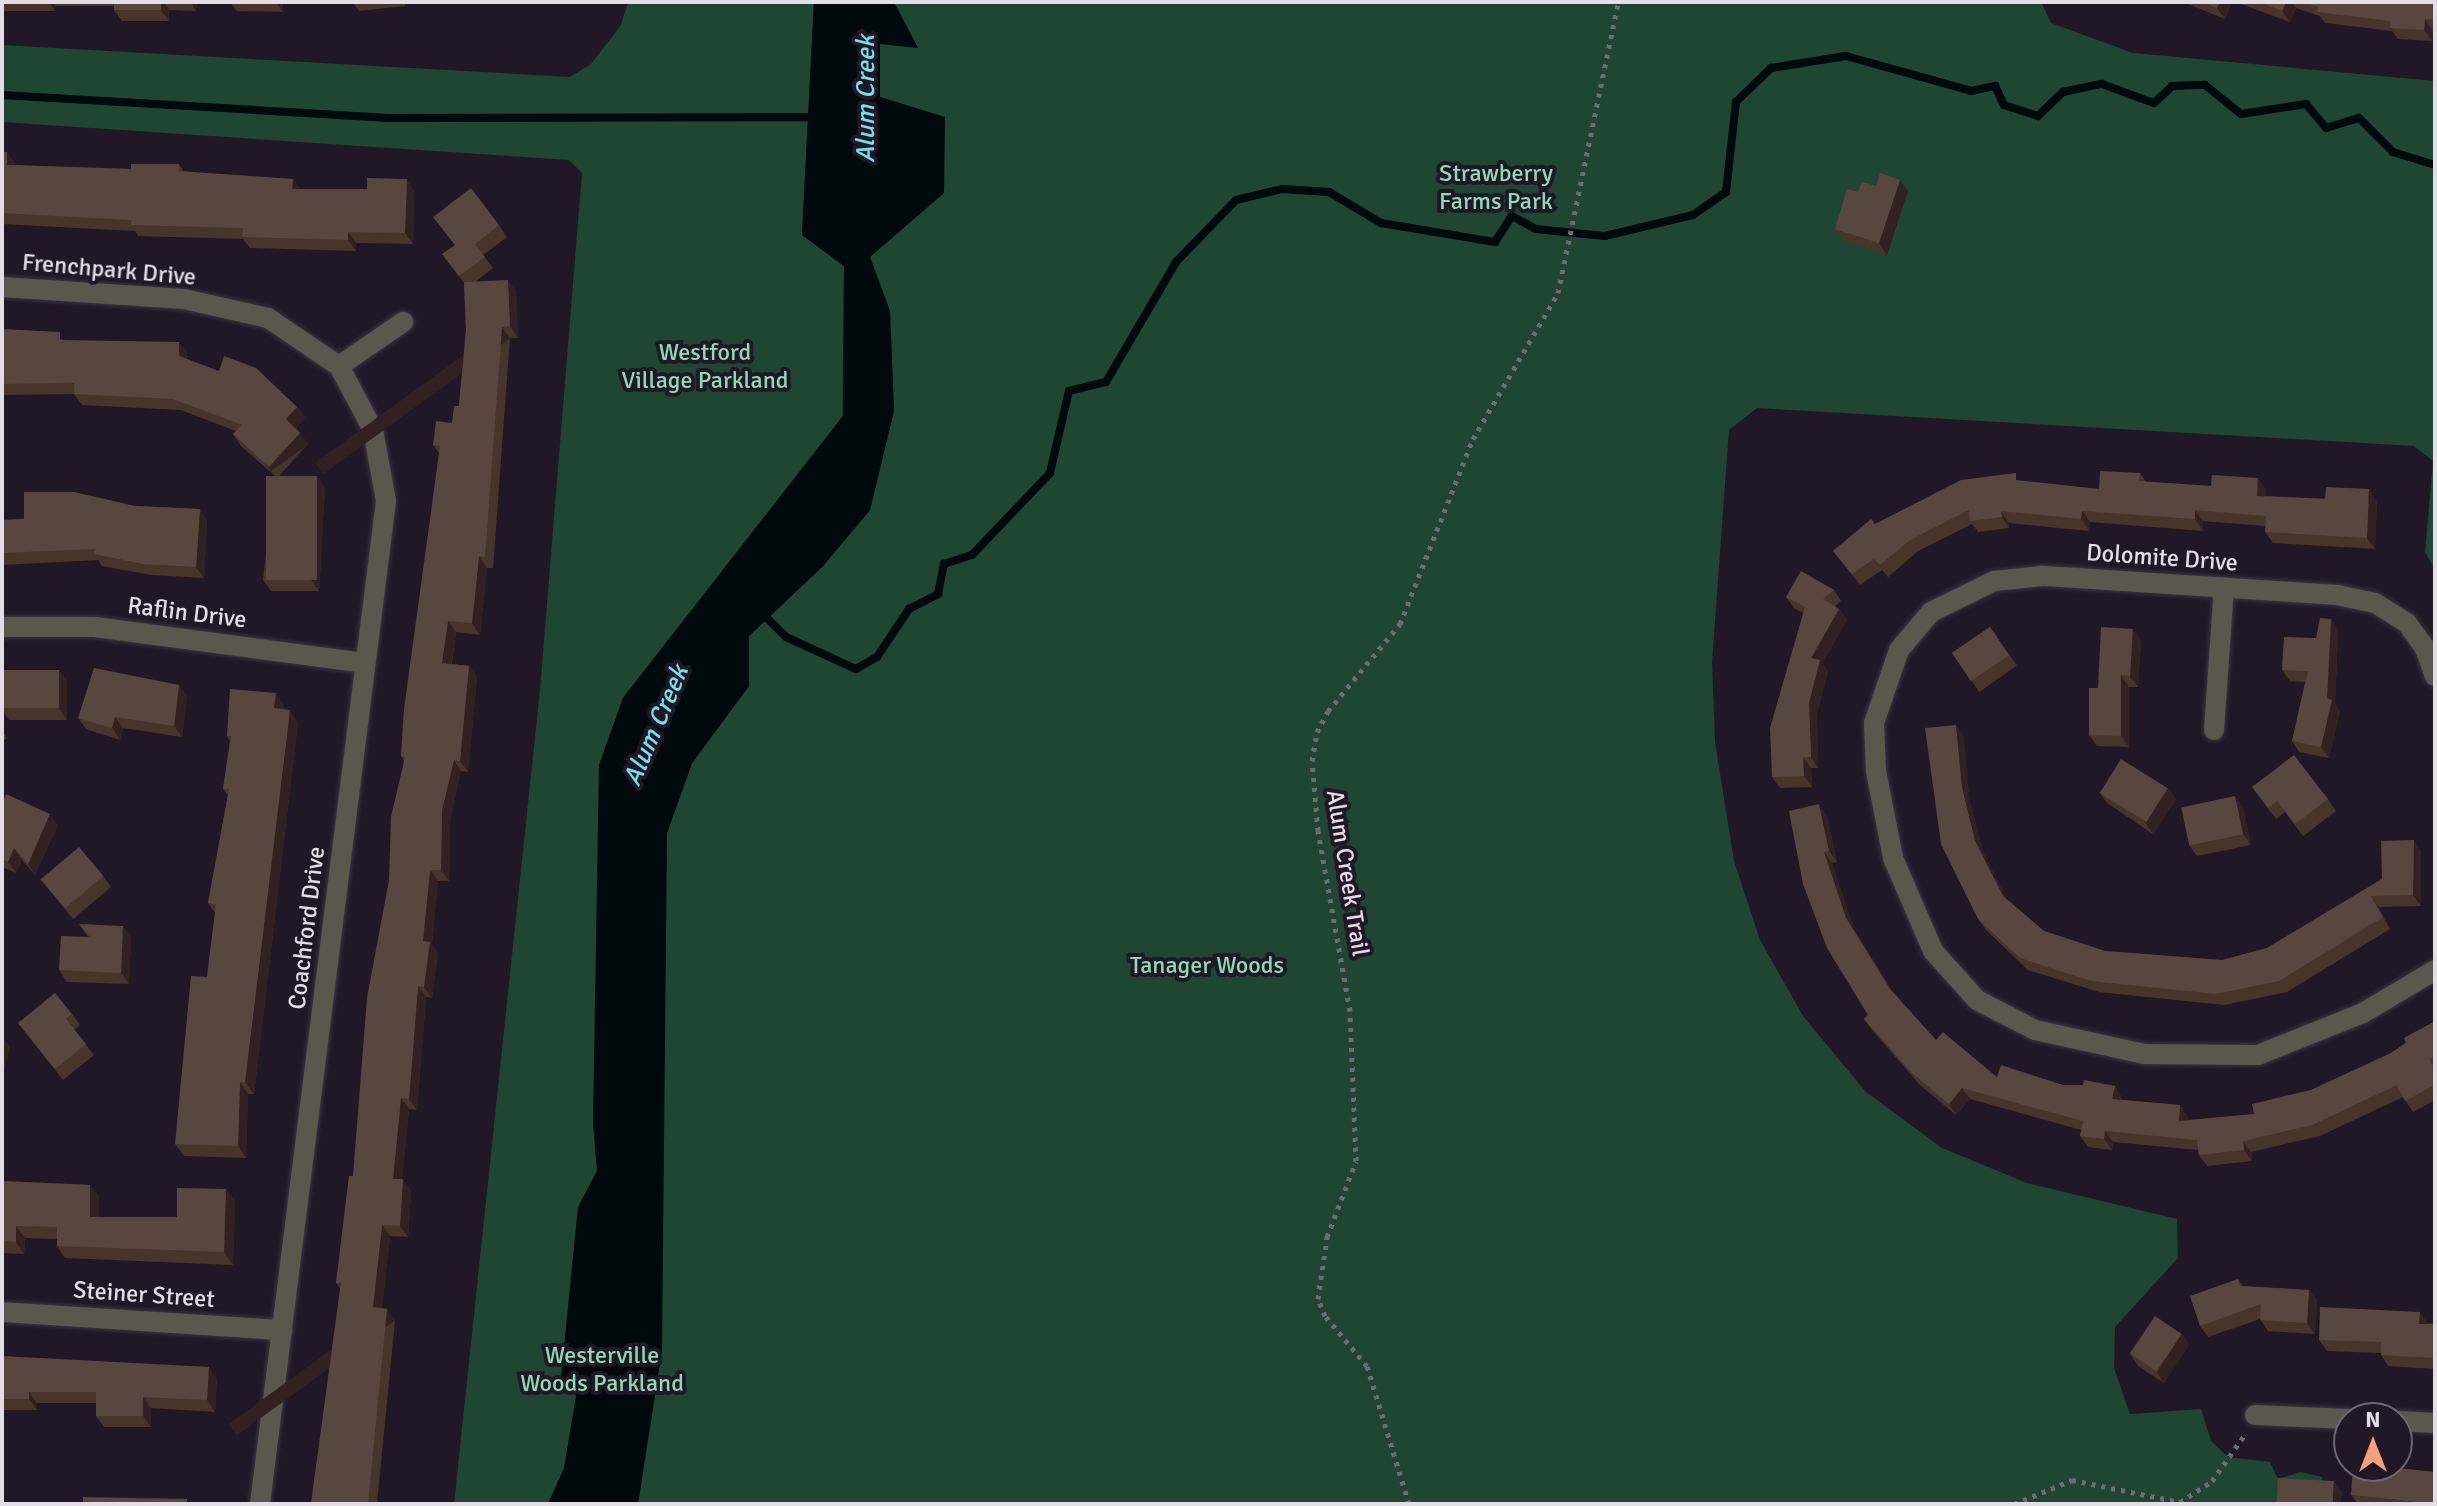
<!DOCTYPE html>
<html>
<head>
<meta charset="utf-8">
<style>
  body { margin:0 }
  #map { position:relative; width:2437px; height:1506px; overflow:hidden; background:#221727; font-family:Signika,sans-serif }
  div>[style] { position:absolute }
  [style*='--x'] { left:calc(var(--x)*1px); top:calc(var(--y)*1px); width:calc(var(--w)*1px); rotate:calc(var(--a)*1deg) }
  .green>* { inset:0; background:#1e4632 }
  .water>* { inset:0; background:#00090b }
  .stream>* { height:8px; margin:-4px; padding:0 4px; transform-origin:4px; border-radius:4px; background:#00090b }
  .path>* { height:5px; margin-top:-2.5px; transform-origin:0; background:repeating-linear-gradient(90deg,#726977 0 4px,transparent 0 10px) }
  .roads { filter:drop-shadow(0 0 2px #3d3342) drop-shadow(0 0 2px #3d3342) }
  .minor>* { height:20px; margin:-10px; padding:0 10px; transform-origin:10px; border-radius:10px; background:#5c564d }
  .wall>* { inset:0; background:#47352a; transform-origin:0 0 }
  .shaded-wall>* { inset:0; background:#312120; transform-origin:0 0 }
  .building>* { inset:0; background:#58473f; transform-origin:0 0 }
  span { translate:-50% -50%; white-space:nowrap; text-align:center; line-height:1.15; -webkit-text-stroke:8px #221727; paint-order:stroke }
  .park-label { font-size:24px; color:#8cdcb2 }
  .street-label { font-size:24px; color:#e4dde8 }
  .water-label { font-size:26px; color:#76e0e9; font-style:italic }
  .frame { position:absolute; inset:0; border:4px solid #e4dde8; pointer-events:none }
  .north { position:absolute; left:2333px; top:1402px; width:80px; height:80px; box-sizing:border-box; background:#221727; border:2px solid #706674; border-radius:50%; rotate:0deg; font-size:22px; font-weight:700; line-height:32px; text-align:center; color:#e4dde8 }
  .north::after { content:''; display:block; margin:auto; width:28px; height:36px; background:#f1a17c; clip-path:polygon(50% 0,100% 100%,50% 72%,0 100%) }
</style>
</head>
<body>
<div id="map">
  <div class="green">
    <i style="clip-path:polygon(628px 2px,814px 2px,802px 234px,844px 266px,843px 416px,623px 698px,667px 833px,692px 763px,749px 686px,749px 636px,823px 566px,870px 510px,894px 410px,891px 337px,856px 335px,867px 2px,2041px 2px,2051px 23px,2133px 53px,2435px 81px,2435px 570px,2425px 552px,2433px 461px,2414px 446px,1757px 408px,1729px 430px,1712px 662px,1715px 742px,1734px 861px,1760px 940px,1803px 1016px,1866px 1092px,1942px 1148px,2027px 1183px,2177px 1219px,2178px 1258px,2115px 1327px,2114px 1368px,2130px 1414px,2201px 1409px,2211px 1441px,2228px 1457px,2270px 1462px,2278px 1479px,2300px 1472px,2322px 1477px,2323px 1504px,454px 1504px,540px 690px,582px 173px,569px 160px,2px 122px,2px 45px,570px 77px,591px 64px,621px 25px)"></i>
  </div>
  <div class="water">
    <i style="clip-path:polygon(814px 2px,894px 2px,918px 48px,880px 44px,880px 97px,945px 117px,944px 193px,870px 257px,890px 311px,894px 411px,870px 510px,823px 566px,749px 636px,749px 686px,692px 763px,667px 833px,662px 1351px,638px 1504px,548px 1504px,564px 1468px,576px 1396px,561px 1377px,578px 1207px,597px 1171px,593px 1123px,599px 765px,623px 698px,843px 416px,844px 266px,802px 235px)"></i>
  </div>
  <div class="stream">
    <i style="--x:2;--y:95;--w:387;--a:3.4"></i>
    <i style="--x:388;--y:118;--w:428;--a:-0.1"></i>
    <i style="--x:760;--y:611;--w:37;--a:45"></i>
    <i style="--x:786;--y:637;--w:77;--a:24.6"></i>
    <i style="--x:856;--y:669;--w:24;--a:-30"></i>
    <i style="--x:877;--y:657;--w:58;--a:-56.3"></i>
    <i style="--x:909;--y:609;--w:33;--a:-27"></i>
    <i style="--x:938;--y:594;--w:31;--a:-79"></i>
    <i style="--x:944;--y:564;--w:29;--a:-18"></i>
    <i style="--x:972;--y:555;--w:113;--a:-46.4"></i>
    <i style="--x:1050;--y:473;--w:84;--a:-77"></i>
    <i style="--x:1069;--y:391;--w:38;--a:-14"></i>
    <i style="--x:1106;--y:382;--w:139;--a:-59.7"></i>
    <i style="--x:1176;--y:262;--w:86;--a:-45.9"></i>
    <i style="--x:1236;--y:200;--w:47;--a:-13.4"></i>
    <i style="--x:1282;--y:189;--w:47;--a:3.7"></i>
    <i style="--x:1329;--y:192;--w:61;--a:30.8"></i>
    <i style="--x:1381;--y:223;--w:116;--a:9.5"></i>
    <i style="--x:1495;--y:242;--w:31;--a:-57"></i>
    <i style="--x:1512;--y:216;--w:26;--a:29"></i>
    <i style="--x:1535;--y:229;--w:70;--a:5.7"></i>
    <i style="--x:1605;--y:236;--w:90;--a:-13.4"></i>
    <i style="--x:1693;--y:215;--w:40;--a:-34.9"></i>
    <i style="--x:1726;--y:192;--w:91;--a:-83.7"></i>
    <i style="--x:1736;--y:102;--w:49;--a:-44.2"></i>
    <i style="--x:1771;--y:68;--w:76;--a:-9.1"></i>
    <i style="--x:1846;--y:56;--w:130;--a:15.6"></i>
    <i style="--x:1971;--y:91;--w:25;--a:-12"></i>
    <i style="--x:1995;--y:86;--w:21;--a:65"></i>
    <i style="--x:2004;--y:105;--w:36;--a:18"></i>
    <i style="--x:2038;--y:116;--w:35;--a:-44"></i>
    <i style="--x:2063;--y:92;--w:40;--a:-12"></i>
    <i style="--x:2102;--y:84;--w:55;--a:20.1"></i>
    <i style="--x:2154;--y:103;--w:25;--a:-43"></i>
    <i style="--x:2172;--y:86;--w:33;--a:-2"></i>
    <i style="--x:2205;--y:85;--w:46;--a:38.9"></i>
    <i style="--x:2241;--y:114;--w:66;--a:-8.7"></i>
    <i style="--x:2306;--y:104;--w:31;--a:50"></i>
    <i style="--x:2326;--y:128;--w:34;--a:-17"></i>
    <i style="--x:2359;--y:118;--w:48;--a:45"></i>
    <i style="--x:2393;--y:152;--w:44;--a:17.2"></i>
  </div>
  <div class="path">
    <i style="--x:1409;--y:1504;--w:144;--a:-106.9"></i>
    <i style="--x:1367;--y:1366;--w:65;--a:-130"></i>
    <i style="--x:1325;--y:1316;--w:18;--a:-112"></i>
    <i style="--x:1318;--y:1299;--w:63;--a:-81.7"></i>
    <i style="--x:1327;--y:1237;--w:81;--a:-69.1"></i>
    <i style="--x:1356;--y:1161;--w:150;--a:-92.3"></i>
    <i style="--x:1350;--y:1011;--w:183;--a:-100.1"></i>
    <i style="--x:1318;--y:831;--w:70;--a:-94.9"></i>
    <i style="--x:1312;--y:761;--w:29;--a:-80"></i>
    <i style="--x:1317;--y:732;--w:24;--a:-62"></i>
    <i style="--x:1328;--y:711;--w:113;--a:-50.4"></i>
    <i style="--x:1400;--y:624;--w:199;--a:-68.5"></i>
    <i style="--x:1473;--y:439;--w:169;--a:-59.8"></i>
    <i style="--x:1558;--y:293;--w:297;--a:-78.3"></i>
    <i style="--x:2014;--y:1504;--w:63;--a:-22.5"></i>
    <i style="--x:2072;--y:1480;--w:110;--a:11.5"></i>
    <i style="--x:2180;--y:1502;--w:38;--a:-33"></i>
    <i style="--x:2212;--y:1481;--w:59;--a:-54.7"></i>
  </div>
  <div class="roads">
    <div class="minor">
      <i style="--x:2;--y:287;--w:182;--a:3.8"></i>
      <i style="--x:184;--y:299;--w:86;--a:12.7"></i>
      <i style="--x:268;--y:318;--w:86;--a:34.1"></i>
      <i style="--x:339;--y:366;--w:72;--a:62"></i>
      <i style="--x:373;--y:430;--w:72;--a:79.6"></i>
      <i style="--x:386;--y:501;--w:1011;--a:97.16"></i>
      <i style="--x:339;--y:366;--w:78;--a:-34.5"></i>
      <i style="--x:2;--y:627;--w:93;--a:0"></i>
      <i style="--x:95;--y:627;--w:273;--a:7.6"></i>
      <i style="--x:2435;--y:676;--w:30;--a:-110"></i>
      <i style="--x:2425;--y:648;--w:31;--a:-126"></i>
      <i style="--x:2407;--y:623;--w:38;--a:-148"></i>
      <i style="--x:2375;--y:603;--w:38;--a:-168"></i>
      <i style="--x:2338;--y:595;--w:297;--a:-176.3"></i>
      <i style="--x:2042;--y:576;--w:48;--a:174.1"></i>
      <i style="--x:1994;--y:581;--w:70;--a:153.8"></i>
      <i style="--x:1931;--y:612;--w:50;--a:130.1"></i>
      <i style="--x:1899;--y:650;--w:77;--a:108.9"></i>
      <i style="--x:1874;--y:723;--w:48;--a:87.6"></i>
      <i style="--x:1876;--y:771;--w:89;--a:78.9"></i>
      <i style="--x:1893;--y:858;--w:101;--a:66.7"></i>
      <i style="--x:1933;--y:951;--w:66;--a:48.1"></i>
      <i style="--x:1977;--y:1000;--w:65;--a:27.3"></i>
      <i style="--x:2035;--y:1030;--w:112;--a:12.4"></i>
      <i style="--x:2144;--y:1054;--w:114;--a:0.5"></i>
      <i style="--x:2258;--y:1055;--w:113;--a:-21.8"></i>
      <i style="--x:2363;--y:1013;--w:84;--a:-30.8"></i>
      <i style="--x:2214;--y:730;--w:143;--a:-86"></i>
      <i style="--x:2;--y:1312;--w:281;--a:3.7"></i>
      <i style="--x:2255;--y:1415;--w:94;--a:2.4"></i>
      <i style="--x:2397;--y:1421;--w:38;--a:3"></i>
    </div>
  </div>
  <div class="wall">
    <i style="clip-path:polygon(2px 2px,197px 2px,196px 11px,169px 10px,169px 21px,122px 21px,114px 10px,114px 6px,55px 6px,55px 11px,2px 11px)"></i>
    <i style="clip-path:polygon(230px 2px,405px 2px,405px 6px,359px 11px,353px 3px,283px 3px,283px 12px,237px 11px)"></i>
    <i style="clip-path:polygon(2183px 2px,2232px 2px,2225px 19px)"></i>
    <i style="clip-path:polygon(2236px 2px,2435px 2px,2435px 31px,2433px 31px,2432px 41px,2398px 39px,2392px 31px,2325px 23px,2320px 16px,2296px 8px,2290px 22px)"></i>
    <i style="clip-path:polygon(2px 152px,15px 163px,15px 165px,131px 169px,179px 164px,184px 172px,293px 179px,300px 189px,414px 190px,413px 244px,356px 243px,356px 251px,250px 248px,243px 239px,138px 236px,135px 231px,2px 224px)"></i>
    <i style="clip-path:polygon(1876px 186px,1908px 191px,1887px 255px,1842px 240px,1835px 229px,1858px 192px)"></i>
    <i style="clip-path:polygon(499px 225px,507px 237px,483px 255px,493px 268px,475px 282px,516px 291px,518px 338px,510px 338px,493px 568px,487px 568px,480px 635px,456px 632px,452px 664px,469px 666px,477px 677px,468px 772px,461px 771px,450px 821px,449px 881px,438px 881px,432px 944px,438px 953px,432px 998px,426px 997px,417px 1110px,409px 1109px,402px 1179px,411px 1191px,408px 1237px,390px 1236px,382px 1308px,395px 1320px,377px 1504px,311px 1504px,340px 1289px,336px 1283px,353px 1176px,404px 761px,401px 756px,439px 453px,433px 445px,452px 423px,459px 406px,466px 330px,464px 283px,442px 254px)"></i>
    <i style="clip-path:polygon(2px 329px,66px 340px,187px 353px,187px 359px,297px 407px,305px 418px,296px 428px,308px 444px,279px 476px,317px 476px,325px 488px,319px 591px,271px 591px,263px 580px,275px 476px,241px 446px,233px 434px,236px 431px,181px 410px,82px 405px,74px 394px,2px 395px)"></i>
    <i style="clip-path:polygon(2140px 473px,2146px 482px,2266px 489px,2265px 496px,2377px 501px,2375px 549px,2273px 543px,2265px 532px,2266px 526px,2203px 521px,2203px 531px,2090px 522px,2089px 531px,2009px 523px,2009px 528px,1978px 532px,1972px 524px,1918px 551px,1888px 577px,1882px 570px,1860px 585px,1833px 551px,1875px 524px,2021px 481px,2099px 489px)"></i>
    <i style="clip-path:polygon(135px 506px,200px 509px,207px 521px,204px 578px,151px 575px,102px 566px,98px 560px,2px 565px,2px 520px,24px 519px)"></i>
    <i style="clip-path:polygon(1834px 590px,1841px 601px,1835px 606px,1839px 609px,1847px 620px,1822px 663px,1828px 671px,1817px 714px,1818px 768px,1811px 768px,1812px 787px,1780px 788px,1772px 777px,1803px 613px,1794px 608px,1786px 597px)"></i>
    <i style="clip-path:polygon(2331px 619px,2338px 630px,2335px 704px,2340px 711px,2329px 758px,2299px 752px,2292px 741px,2305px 682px,2290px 681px,2282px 670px,2316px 638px)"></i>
    <i style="left:1990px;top:627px;width:47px;height:46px;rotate:55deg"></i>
    <i style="clip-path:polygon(2141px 640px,2138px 687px,2129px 687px,2129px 747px,2097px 746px,2089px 735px,2098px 688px)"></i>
    <i style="clip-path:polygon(59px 670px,67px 682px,67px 720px,9px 720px,2px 710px,2px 672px)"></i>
    <i style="clip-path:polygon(187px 696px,182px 737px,123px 728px,120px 740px,86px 729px,78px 718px)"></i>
    <i style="clip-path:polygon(284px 705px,284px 709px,298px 722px,254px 1094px,248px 1094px,246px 1158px,184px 1156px,175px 1144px,207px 977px,215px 913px,208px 903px,228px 795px,223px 789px,230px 741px,227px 736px)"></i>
    <i style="clip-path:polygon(2px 730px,7px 738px,2px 742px)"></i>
    <i style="clip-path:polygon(1964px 736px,1969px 798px,1983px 852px,2007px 900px,2044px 931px,2105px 951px,2222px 960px,2267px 948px,2382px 879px,2421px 851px,2421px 906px,2379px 907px,2390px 929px,2287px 992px,2224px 1005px,2099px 992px,2028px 970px,1986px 930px,1978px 919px)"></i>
    <i style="clip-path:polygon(2252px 787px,2328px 799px,2336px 811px,2303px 836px,2285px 812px,2276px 819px)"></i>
    <i style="clip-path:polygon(2168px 788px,2176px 799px,2153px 834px,2107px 803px,2099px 792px)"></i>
    <i style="clip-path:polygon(2px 804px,58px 825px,35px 875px,22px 860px,16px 873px,2px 867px)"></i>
    <i style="clip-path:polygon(2243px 807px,2251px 845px,2197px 856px,2189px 845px)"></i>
    <i style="clip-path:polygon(1827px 816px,1837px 862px,1832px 863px,1854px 929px,1892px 991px,1936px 1040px,1997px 1077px,2063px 1085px,2115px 1086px,2122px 1098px,2122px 1100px,2180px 1105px,2188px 1117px,2188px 1120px,2254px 1114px,2311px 1090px,2391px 1053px,2406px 1043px,2435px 1021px,2435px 1100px,2413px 1112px,2403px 1097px,2320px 1136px,2251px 1152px,2252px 1161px,2207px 1166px,2199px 1155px,2198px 1150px,2113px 1142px,2112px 1150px,2088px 1147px,2080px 1136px,2081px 1130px,1970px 1099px,1956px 1115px,1920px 1085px,1872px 1030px,1864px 1019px,1868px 1015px,1803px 884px)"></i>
    <i style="clip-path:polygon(103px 876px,111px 887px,73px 919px,40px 879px)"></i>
    <i style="clip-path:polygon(79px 924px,131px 937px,129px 984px,67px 982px,59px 970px,88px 937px)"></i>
    <i style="clip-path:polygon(72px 1014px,80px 1025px,74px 1030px,94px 1055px,63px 1080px,18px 1023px)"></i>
    <i style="clip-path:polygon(2px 1181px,90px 1185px,99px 1197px,99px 1217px,177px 1217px,226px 1189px,235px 1202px,233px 1265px,65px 1258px,57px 1246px,57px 1239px,25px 1238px,24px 1254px,2px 1253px)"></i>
    <i style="clip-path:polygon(2238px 1279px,2243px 1286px,2309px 1290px,2317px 1301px,2315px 1334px,2268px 1331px,2260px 1319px,2208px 1337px,2200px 1326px)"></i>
    <i style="clip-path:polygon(2428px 1323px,2435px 1324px,2435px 1369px,2388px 1366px,2381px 1355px,2381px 1353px,2327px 1351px,2319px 1340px)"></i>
    <i style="clip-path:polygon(2182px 1334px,2189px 1345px,2164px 1383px,2138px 1366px,2130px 1354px)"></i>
    <i style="clip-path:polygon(2px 1356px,217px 1379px,215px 1412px,151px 1408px,151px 1427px,104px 1427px,96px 1416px,96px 1403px,37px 1403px,37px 1410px,2px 1410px)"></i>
    <i style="clip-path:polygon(2351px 1495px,2435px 1504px,2358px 1504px)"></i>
  </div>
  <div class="shaded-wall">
    <i style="clip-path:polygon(49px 2px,53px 2px,55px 6px,55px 11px)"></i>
    <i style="clip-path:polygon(161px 2px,164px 2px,169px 10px,169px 21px,161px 10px)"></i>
    <i style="clip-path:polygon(191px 2px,197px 2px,196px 11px)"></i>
    <i style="clip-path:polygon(276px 2px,283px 3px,283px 12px)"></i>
    <i style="clip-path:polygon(2220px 2px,2232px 2px,2225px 19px,2217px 8px)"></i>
    <i style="clip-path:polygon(2286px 2px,2292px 2px,2296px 8px,2290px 22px,2282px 11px)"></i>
    <i style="clip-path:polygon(2425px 19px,2433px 31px,2432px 41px,2424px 30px)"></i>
    <i style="clip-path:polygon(7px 152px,15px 163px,15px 176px,7px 165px)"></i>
    <i style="clip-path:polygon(293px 179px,301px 190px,292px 189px)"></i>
    <i style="clip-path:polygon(407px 179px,414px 190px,413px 244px,405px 233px)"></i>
    <i style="clip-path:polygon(1900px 180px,1908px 191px,1887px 255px,1879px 243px)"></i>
    <i style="clip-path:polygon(348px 232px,356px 243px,356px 251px,348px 240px)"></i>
    <i style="clip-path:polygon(508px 280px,516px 291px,518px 338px,510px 326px)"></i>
    <i style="left:502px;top:327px;width:14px;height:231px;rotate:54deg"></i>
    <i style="clip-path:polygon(179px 342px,187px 353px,187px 367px,179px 356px)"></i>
    <i style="clip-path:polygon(297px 407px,305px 418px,294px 431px,286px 419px)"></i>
    <i style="left:300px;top:433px;width:14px;height:46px;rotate:54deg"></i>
    <i style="clip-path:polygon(317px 476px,325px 488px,319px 591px,311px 580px)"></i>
    <i style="clip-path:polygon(2258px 478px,2266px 489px,2264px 507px,2257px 496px)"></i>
    <i style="clip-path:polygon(2369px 489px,2377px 501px,2375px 549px,2367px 538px)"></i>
    <i style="clip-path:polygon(200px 509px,207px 521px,204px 578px,196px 567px)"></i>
    <i style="clip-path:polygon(2195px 510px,2203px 521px,2203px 531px,2195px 519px)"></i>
    <i style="clip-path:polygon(2001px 511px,2009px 523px,2009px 528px,2002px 517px)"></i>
    <i style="clip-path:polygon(2082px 511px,2090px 522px,2089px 531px,2081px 519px)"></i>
    <i style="clip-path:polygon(479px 556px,487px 568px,480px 635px,472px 623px)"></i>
    <i style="clip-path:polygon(1839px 609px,1847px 620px,1822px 663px,1828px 671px,1817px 714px,1818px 768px,1811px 757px,1809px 703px,1811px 658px)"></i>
    <i style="clip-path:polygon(2331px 619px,2338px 630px,2335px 704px,2340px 711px,2329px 758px,2321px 747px,2327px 698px)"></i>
    <i style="clip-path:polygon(448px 621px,456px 632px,450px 674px,442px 663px)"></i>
    <i style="clip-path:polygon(2133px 629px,2141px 640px,2138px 687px,2130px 676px)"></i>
    <i style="clip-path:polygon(469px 666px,477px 677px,468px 772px,460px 761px)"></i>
    <i style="clip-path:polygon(59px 670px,67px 682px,67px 720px,59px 708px)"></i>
    <i style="clip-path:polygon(2121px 675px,2129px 687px,2129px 747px,2121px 736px)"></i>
    <i style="clip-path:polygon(179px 685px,187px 696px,182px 737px,174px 726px)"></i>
    <i style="clip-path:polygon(276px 693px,284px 705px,283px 720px,274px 708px)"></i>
    <i style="clip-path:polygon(290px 710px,298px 722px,254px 1094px,245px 1082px)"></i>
    <i style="clip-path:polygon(115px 717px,123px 728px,120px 740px,112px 728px)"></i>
    <i style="clip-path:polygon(1956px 725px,1964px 736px,1969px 798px,1983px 852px,2011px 908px,2003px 896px,1975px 841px,1962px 787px)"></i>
    <i style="clip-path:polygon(1803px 757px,1811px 768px,1812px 787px,1804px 776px)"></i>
    <i style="clip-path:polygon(454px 760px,461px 771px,450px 821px,449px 881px,441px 870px,442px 810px)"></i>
    <i style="clip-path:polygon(2168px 788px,2176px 799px,2153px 834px,2145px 822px)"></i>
    <i style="clip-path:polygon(2235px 796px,2243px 807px,2251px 845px,2243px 834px)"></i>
    <i style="clip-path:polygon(1819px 804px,1827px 816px,1837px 862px,1829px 851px)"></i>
    <i style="clip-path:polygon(50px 814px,58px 825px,35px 875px,28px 864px)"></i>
    <i style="clip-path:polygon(2414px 840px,2421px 851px,2421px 906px,2413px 895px)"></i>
    <i style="clip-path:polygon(14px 848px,22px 860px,16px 873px,8px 862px)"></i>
    <i style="clip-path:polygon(1824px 852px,1832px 863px,1854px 929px,1897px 999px,1846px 918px)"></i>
    <i style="clip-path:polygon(430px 870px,438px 881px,432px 944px,438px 953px,432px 998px,424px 987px,423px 941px)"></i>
    <i style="clip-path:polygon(2371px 896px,2379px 907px,2390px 929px,2383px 917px)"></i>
    <i style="clip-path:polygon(123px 926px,131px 937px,129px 984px,121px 973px)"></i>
    <i style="clip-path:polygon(418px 986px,426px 997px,417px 1110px,409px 1099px)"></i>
    <i style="clip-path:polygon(2px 1037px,10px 1047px,2px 1080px)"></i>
    <i style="clip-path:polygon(240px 1082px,248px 1094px,246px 1158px,238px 1146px)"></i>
    <i style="clip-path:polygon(2115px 1086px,2122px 1098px,2120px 1111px,2112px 1099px)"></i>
    <i style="clip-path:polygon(1962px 1088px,1970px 1099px,1956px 1115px,1949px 1104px)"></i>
    <i style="clip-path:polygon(401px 1098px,409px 1109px,401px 1190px,393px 1179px)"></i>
    <i style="clip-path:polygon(2180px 1105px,2188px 1117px,2186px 1133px,2179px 1121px)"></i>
    <i style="clip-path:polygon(2105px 1131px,2113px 1142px,2112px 1150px,2104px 1139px)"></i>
    <i style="clip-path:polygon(2243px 1141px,2251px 1152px,2252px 1161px,2244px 1150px)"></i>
    <i style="clip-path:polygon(403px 1179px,411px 1191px,408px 1237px,400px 1226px)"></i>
    <i style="clip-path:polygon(90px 1185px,99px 1197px,99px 1229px,90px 1217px)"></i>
    <i style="clip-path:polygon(226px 1189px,235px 1202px,233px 1265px,224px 1252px)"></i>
    <i style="clip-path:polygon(382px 1225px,390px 1236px,381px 1318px,373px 1307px)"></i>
    <i style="clip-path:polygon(16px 1226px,25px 1238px,24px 1254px,16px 1242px)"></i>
    <i style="clip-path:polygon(2309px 1290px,2317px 1301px,2315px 1334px,2307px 1323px)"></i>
    <i style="left:387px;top:1309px;width:14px;height:196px;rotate:54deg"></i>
    <i style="clip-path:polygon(2420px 1312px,2428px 1323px,2427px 1335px,2419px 1324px)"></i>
    <i style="clip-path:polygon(2182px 1334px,2189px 1345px,2164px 1383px,2157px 1372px)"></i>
    <i style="clip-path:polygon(209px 1367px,217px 1379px,215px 1412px,207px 1400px)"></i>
    <i style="clip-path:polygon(29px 1392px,37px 1403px,37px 1410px,29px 1399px)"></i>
    <i style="clip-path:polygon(143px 1397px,151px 1408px,151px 1427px,143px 1416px)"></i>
    <i style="clip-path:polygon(2334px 1481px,2342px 1492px,2341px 1504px,2333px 1504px)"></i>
  </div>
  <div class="building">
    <i style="left:114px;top:2px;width:47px;height:8px"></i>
    <i style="clip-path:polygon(2202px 2px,2220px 2px,2217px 8px)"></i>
    <i style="clip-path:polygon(2259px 2px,2286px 2px,2282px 11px)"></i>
    <i style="clip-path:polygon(2304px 2px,2435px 2px,2435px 20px,2425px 19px,2424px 30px,2390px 28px,2390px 21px,2317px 12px,2318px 7px)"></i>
    <i style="clip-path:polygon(2px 152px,7px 152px,7px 165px,131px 169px,131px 164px,179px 164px,179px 171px,293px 179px,292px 189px,367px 189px,367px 178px,407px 179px,405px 233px,348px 232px,348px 240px,242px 237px,243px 228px,131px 225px,131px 220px,2px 213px)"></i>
    <i style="clip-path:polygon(1880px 173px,1900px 180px,1879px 243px,1835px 229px,1847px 189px,1858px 192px,1862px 182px,1876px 186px)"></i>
    <i style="clip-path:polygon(471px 188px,499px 225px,475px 244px,485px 257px,459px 276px,442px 254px,455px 245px,433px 217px)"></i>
    <i style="clip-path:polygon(508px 280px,510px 326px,502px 327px,485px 557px,479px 556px,472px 623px,448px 621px,442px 663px,469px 666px,460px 761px,454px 760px,442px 810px,441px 870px,430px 870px,423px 941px,430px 942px,424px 987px,418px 986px,409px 1099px,401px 1098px,393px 1179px,403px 1179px,400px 1226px,382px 1225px,373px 1307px,387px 1309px,368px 1504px,311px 1504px,341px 1283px,336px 1283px,349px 1176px,353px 1176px,367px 998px,389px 880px,391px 817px,405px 757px,401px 756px,404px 709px,440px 446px,433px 445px,436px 421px,452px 423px,454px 406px,459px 406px,466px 330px,464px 282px)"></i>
    <i style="clip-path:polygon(2px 329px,60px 332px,60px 340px,179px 342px,179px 356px,219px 371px,224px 356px,256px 368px,297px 407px,286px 419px,300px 433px,269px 467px,233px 434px,242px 425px,173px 399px,74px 394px,74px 383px,2px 384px)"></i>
    <i style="clip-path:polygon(2100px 471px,2140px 473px,2139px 481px,2211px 486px,2212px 475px,2258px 478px,2257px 496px,2325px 499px,2326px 487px,2369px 489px,2367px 538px,2265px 532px,2266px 516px,2195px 510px,2195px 519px,2082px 511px,2081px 519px,2001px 511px,2002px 517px,1970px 521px,1969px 510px,1910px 540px,1880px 565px,1874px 559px,1852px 574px,1833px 551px,1871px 519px,1875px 524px,1961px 480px,2016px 473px,2016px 480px,2099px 489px)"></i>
    <i style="left:266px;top:476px;width:51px;height:104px"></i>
    <i style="clip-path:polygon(24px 492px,74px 492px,135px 506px,200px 509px,196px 567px,143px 564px,94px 554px,96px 549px,2px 553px,2px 520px,24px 519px)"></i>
    <i style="clip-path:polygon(1801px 571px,1834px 590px,1823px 599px,1839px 609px,1811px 658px,1820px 660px,1809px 703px,1811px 757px,1803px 757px,1804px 776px,1772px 777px,1770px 728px,1805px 607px,1786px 597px)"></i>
    <i style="clip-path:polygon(2320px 618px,2331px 619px,2327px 698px,2332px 700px,2321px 747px,2292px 741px,2308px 671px,2282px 670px,2284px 637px,2316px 638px)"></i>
    <i style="left:1990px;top:627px;width:34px;height:46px;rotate:56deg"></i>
    <i style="clip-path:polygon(2101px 627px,2133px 629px,2130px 676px,2121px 675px,2121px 736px,2089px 735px,2089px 688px,2098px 688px)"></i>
    <i style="clip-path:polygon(94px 668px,179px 685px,174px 726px,115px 717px,112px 728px,78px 718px)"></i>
    <i style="left:59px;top:670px;width:38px;height:57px;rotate:90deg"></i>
    <i style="clip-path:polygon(230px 689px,276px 693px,274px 708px,290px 710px,245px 1082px,240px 1082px,238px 1146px,175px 1144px,191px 976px,207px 977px,216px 904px,208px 903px,229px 789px,223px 789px,231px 736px,227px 736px)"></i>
    <i style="clip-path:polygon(1956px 725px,1962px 787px,1975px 841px,2003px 896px,2044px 931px,2105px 951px,2222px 960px,2267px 948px,2382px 879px,2381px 841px,2414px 840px,2413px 895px,2371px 896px,2383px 917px,2279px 981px,2216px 994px,2091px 981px,2020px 958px,1978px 919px,1941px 844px,1925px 728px)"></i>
    <i style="clip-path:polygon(2294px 755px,2328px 799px,2295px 824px,2277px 801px,2268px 808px,2252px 787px)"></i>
    <i style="left:2121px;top:759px;width:55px;height:40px;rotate:32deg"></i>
    <i style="clip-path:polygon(6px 794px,50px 814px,28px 864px,14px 848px,8px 862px,2px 859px,2px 804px)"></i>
    <i style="left:2235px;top:796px;width:39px;height:55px;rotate:78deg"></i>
    <i style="clip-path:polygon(1819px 804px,1829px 851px,1824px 852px,1846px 918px,1889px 988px,1936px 1040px,1943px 1032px,1997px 1077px,2001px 1065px,2063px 1085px,2083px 1085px,2084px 1080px,2115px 1086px,2112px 1099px,2180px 1105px,2179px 1121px,2254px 1114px,2252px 1104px,2311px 1090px,2391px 1053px,2406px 1043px,2404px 1038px,2435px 1021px,2435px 1056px,2429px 1059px,2435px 1069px,2435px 1085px,2405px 1101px,2397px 1085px,2312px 1125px,2243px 1141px,2244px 1150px,2199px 1155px,2197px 1140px,2105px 1131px,2104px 1139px,2080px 1136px,2083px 1121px,1962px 1088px,1949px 1104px,1912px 1073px,1864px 1019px,1868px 1015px,1827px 948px,1803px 884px,1789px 811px)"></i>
    <i style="left:79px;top:847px;width:38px;height:50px;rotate:50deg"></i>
    <i style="clip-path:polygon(79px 924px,123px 926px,121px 973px,59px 970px,61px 936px,90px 937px)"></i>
    <i style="clip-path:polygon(55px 993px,72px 1014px,66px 1019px,86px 1044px,55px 1069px,18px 1023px)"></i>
    <i style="clip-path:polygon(2px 1181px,90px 1185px,90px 1217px,177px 1217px,177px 1188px,226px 1189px,224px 1252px,57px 1246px,57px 1227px,16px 1226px,16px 1242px,2px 1241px)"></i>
    <i style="clip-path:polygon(2238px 1279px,2240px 1286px,2309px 1290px,2307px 1323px,2260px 1320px,2261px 1304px,2200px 1326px,2190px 1296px)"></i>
    <i style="clip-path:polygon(2320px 1307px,2420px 1312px,2419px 1324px,2435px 1324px,2435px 1358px,2381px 1355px,2381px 1342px,2319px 1340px)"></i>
    <i style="left:2155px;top:1316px;width:32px;height:45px;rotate:34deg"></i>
    <i style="clip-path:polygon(2px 1356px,209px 1367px,207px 1400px,143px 1397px,143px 1416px,96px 1416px,96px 1392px,29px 1392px,29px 1399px,2px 1399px)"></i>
    <i style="clip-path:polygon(2353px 1466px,2379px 1466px,2435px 1472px,2435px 1504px,2351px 1495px)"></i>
    <i style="left:2278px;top:1478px;width:56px;height:26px;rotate:3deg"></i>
    <i style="clip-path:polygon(83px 1497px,187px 1499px,187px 1504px,74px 1504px,83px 1503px)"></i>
  </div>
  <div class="park-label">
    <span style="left:1496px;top:188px">Strawberry<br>Farms Park</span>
    <span style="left:705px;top:367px">Westford<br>Village Parkland</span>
    <span style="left:1207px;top:966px">Tanager Woods</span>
    <span style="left:602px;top:1370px">Westerville<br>Woods Parkland</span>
  </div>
  <div class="street-label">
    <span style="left:109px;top:270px;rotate:5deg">Frenchpark Drive</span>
    <span style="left:2162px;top:558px;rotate:4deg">Dolomite Drive</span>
    <span style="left:187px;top:613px;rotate:7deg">Raflin Drive</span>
    <span style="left:1347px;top:873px;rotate:81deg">Alum Creek Trail</span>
    <span style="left:307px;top:928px;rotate:-83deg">Coachford Drive</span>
    <span style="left:144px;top:1295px;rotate:4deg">Steiner Street</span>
  </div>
  <div class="water-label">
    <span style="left:867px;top:99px;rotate:-90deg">Alum Creek</span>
    <span style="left:657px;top:726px;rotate:-67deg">Alum Creek</span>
  </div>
  <div class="frame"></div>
  <div class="north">N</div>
</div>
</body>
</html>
